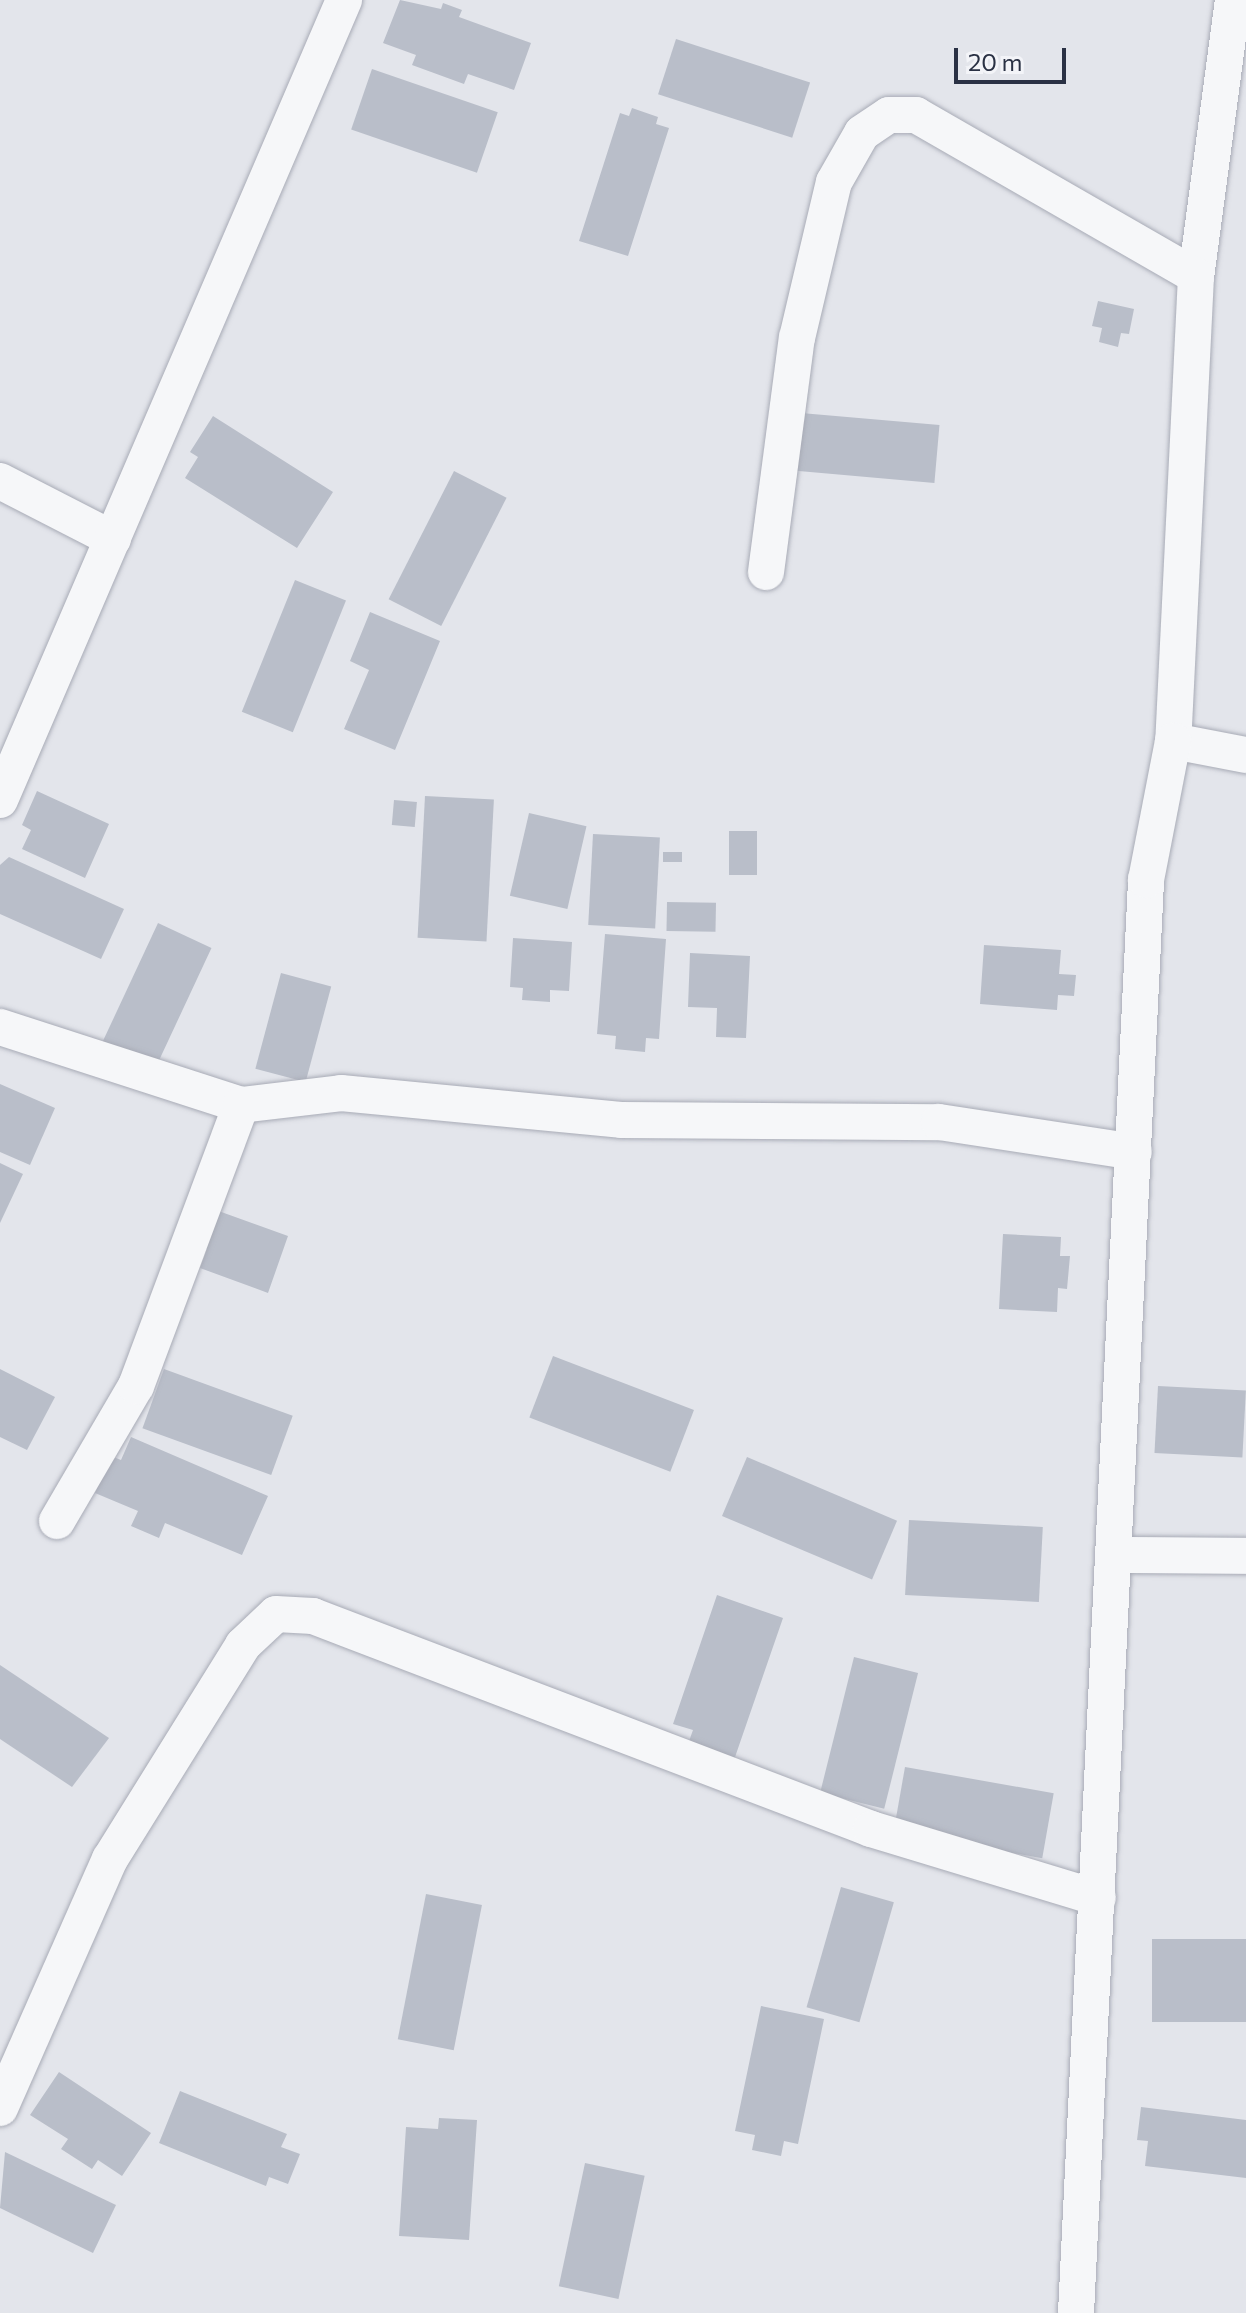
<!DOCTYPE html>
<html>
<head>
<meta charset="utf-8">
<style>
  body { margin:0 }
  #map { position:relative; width:1246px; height:2313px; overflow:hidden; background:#e3e5eb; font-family:Commissioner,sans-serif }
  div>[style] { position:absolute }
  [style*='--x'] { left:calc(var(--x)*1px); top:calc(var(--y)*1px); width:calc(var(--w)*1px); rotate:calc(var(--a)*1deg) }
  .building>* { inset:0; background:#b9bec9; transform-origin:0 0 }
  .roads { filter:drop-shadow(0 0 2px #a8abb6) drop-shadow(0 0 2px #a8abb6) }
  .street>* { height:36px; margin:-18px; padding:0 18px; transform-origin:18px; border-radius:18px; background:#f6f7f9 }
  span { translate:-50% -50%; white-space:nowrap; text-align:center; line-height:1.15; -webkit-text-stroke:6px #f3f4f8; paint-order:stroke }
  .scale { position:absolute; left:954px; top:48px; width:112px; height:36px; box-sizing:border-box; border:4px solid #2a3144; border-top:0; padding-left:10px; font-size:24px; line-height:28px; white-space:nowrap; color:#2a3144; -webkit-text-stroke:6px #f3f4f8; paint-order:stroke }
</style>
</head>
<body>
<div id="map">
  <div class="building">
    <i style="clip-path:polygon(400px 0,441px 9px,443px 3px,462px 10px,459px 17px,531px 43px,514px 90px,468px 74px,464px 84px,412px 65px,416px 55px,383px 43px)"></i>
    <i style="left:676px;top:39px;width:141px;height:58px;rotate:18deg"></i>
    <i style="left:372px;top:69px;width:133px;height:64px;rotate:19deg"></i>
    <i style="clip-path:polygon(632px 108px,658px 117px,656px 124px,669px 128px,628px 256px,579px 241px,620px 113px,629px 116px)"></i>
    <i style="clip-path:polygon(1098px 301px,1134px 309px,1129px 334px,1121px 333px,1118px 347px,1099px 342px,1102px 328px,1092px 326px)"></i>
    <i style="left:801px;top:413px;width:139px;height:58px;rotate:5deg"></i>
    <i style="clip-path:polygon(213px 416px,333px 492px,297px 548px,185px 478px,198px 457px,190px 452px)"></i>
    <i style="left:454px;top:471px;width:59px;height:144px;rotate:27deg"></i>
    <i style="left:295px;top:580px;width:55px;height:142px;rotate:22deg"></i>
    <i style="clip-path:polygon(370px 612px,440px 641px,395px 750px,344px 729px,369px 670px,350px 661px)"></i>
    <i style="clip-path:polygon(37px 791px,109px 824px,85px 878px,22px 849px,31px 830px,22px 825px)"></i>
    <i style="left:425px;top:796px;width:69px;height:142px;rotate:3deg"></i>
    <i style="left:394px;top:800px;width:23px;height:25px;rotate:5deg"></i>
    <i style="left:529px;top:813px;width:59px;height:85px;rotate:13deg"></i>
    <i style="left:729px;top:831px;width:28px;height:44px"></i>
    <i style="left:593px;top:834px;width:67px;height:91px;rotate:3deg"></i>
    <i style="left:682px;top:852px;width:10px;height:19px;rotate:90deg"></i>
    <i style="clip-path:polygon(9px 857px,124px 909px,101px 959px,0 914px,0 865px)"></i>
    <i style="left:667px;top:902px;width:49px;height:29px;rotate:1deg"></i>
    <i style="left:158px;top:923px;width:59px;height:138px;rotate:25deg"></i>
    <i style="clip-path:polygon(605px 934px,666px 939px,659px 1039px,646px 1038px,645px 1052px,615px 1049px,616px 1036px,597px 1034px)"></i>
    <i style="clip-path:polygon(513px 938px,572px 942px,569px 991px,550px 990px,550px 1002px,522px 1000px,523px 988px,510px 987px)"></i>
    <i style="clip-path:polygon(984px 945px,1061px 950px,1059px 974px,1076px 975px,1074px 996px,1058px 995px,1057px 1010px,980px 1004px)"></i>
    <i style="clip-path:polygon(690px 953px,750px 956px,746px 1038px,716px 1037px,717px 1008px,688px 1007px)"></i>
    <i style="left:281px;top:973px;width:52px;height:99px;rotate:15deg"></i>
    <i style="clip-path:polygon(0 1084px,55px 1108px,30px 1165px,0 1152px)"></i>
    <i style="clip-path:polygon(0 1163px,23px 1174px,0 1223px)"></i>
    <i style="clip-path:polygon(213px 1209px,288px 1236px,268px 1293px,200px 1268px,207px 1249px,199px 1247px)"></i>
    <i style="clip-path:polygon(1003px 1234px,1061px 1237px,1060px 1256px,1070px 1256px,1067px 1289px,1058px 1288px,1057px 1312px,999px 1309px)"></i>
    <i style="left:553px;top:1356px;width:151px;height:66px;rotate:21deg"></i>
    <i style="clip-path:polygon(0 1369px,55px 1397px,27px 1450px,0 1437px)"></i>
    <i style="left:164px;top:1369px;width:137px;height:63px;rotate:20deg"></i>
    <i style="left:1158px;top:1386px;width:88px;height:67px;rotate:3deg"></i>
    <i style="clip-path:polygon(131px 1437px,268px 1496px,242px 1555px,165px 1523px,159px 1538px,131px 1526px,138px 1511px,95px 1493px,111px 1456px,121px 1460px)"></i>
    <i style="left:747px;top:1457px;width:163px;height:64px;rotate:23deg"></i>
    <i style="left:909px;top:1520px;width:134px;height:75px;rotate:3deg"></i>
    <i style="clip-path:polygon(717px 1595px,783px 1618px,734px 1760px,688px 1744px,693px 1730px,673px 1724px)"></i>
    <i style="left:854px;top:1657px;width:66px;height:140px;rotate:14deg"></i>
    <i style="clip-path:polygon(0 1665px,109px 1738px,72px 1787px,0 1739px)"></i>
    <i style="left:905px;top:1767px;width:151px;height:66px;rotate:10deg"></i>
    <i style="left:841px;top:1887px;width:55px;height:125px;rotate:16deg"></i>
    <i style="left:426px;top:1894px;width:57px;height:148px;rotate:11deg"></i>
    <i style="left:1246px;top:1939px;width:83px;height:94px;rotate:90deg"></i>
    <i style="clip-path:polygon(761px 2006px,824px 2019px,798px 2144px,784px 2141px,781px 2156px,752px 2150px,755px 2135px,735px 2131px)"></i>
    <i style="clip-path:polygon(59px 2072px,151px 2133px,122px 2176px,98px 2160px,92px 2169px,61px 2149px,68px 2139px,30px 2115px)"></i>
    <i style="clip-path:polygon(180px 2091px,287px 2134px,281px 2147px,300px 2154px,288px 2184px,269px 2177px,266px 2186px,159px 2143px)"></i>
    <i style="clip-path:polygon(1141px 2107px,1246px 2120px,1246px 2178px,1145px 2166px,1148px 2141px,1137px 2140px)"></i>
    <i style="clip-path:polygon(439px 2118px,477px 2120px,469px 2240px,399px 2236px,406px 2127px,438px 2129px)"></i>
    <i style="clip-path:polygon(5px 2152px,116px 2205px,93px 2253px,0 2208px)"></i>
    <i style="left:585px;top:2163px;width:61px;height:126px;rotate:12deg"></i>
  </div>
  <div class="roads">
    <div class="street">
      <i style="--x:1233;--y:0;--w:278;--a:97.6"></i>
      <i style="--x:1196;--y:276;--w:466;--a:92.8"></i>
      <i style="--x:1173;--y:741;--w:74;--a:10.9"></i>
      <i style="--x:0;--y:481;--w:127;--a:27.2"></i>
      <i style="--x:766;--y:572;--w:236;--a:-82.5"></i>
      <i style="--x:797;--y:338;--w:160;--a:-76.7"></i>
      <i style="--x:834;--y:182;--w:56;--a:-60.3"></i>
      <i style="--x:862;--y:133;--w:32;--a:-34"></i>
      <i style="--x:889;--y:115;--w:27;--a:0"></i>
      <i style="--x:916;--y:115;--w:323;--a:29.9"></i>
      <i style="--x:0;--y:800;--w:871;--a:-66.73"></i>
      <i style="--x:0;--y:1027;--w:253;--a:17.9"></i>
      <i style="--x:57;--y:1521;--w:156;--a:-59.7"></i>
      <i style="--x:136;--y:1386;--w:300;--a:-69.5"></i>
      <i style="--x:241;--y:1105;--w:101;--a:-6.8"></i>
      <i style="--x:341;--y:1093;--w:281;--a:5.5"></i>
      <i style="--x:621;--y:1120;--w:318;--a:0.4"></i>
      <i style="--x:939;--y:1122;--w:197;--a:8.7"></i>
      <i style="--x:1116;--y:1555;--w:130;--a:0.4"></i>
      <i style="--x:0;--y:2108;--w:272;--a:-66.2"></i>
      <i style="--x:110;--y:1859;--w:252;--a:-58.1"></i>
      <i style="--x:243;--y:1645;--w:45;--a:-43.2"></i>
      <i style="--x:276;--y:1614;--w:37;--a:3"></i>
      <i style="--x:313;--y:1616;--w:597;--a:20.89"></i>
      <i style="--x:871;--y:1829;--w:237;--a:16.9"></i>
      <i style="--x:1076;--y:2313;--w:1435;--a:-87.2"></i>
      <i style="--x:1146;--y:880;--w:142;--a:-79"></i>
    </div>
  </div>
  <div class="scale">20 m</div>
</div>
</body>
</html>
